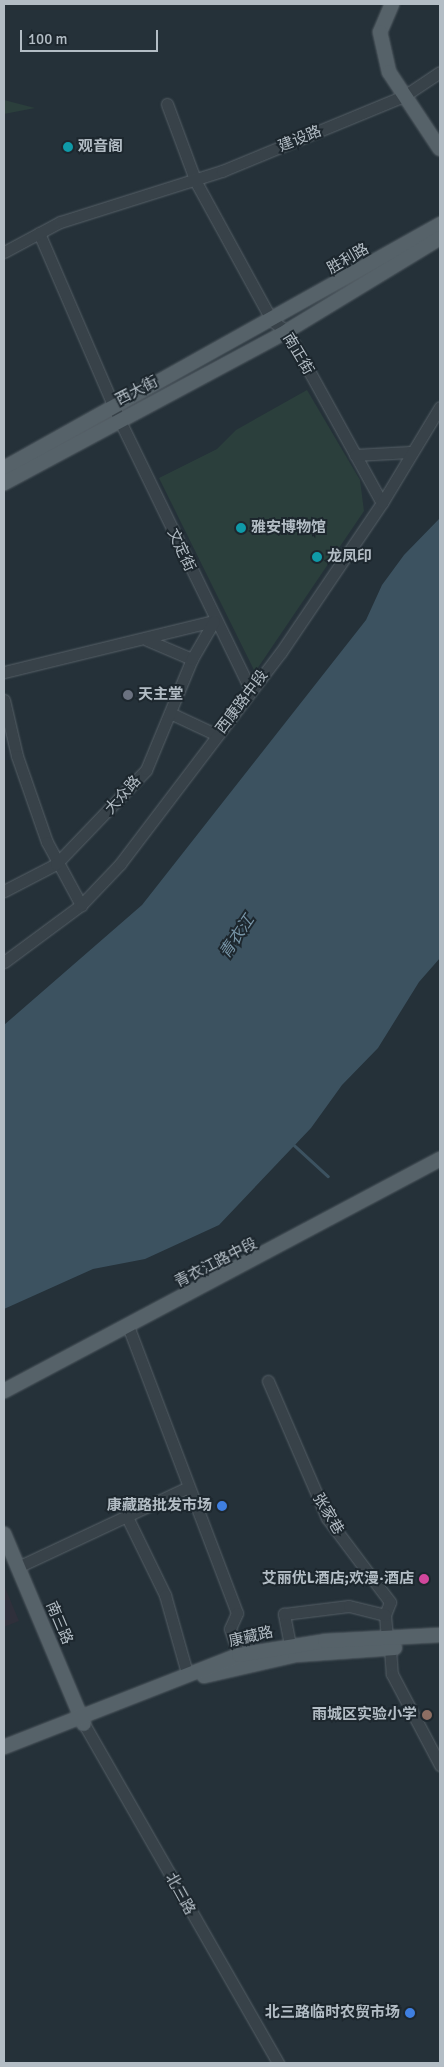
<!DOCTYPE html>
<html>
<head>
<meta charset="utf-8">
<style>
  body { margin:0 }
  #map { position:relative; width:444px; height:2067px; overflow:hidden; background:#253139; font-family:Signika,"Noto Sans SC",sans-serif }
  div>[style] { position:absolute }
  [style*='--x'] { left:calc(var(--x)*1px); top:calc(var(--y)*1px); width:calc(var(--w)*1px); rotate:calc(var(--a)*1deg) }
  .medical>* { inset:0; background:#2f303b }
  .green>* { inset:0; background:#2b3f3c }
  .water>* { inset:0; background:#3c5260 }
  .stream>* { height:2.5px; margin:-1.25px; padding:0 1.25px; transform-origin:1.25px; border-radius:1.25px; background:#3c5260 }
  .roads { filter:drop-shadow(0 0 1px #566067) drop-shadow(0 0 1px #566067) }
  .minor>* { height:11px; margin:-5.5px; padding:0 5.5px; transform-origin:5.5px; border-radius:5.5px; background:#384249 }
  .major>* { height:14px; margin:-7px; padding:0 7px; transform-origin:7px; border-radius:7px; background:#566269 }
  .dots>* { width:14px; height:14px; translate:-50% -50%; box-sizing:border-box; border:2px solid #1d272e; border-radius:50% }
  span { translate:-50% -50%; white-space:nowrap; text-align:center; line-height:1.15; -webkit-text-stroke:4px #1d272e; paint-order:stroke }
  .street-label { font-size:15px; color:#b3bdc5 }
  .poi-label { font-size:15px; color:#b3bdc5; font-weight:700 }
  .left { translate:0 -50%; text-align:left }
  .right { translate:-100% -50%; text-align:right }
  .water-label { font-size:16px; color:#7794a6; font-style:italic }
  .frame { position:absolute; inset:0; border:5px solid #b3bdc5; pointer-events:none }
  .scale { position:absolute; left:20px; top:30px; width:138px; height:22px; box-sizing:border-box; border:2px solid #b3bdc5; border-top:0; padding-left:6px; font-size:15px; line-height:18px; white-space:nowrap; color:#b3bdc5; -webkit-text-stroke:4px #1d272e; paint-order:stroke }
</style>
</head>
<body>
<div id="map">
  <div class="medical">
    <i style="clip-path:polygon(4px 1585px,19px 1621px,4px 1627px)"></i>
  </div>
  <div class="green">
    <i style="clip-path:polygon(4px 100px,35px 108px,4px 114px)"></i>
    <i style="clip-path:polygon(307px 390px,360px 480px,364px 511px,255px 672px,159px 478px,217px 449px,236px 430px)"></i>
  </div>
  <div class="water">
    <i style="clip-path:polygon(440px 518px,440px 958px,419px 982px,378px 1048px,342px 1085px,311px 1128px,219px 1225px,145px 1259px,93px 1269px,4px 1309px,4px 1025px,142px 905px,366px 620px,382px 585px,404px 555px)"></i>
  </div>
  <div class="stream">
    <i style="--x:294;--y:1145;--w:46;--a:42.4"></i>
  </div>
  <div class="roads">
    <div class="minor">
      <i style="--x:167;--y:104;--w:83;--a:69.6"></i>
      <i style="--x:196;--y:182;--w:158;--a:61.3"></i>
      <i style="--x:272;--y:321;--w:18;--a:34"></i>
      <i style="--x:287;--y:331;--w:196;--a:61.1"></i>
      <i style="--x:39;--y:233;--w:202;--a:66.7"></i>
      <i style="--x:119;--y:419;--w:302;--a:64.1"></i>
      <i style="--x:4;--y:252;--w:64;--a:-28.2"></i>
      <i style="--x:60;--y:222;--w:170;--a:-17.5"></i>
      <i style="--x:222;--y:171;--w:197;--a:-22.4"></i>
      <i style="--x:404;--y:96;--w:43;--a:-33.7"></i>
      <i style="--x:355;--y:455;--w:55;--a:-3.1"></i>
      <i style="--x:147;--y:640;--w:49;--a:22.9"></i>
      <i style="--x:4;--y:672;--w:216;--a:-13.7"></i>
      <i style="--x:4;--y:700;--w:57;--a:76.9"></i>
      <i style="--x:17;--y:756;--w:91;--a:70.8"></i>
      <i style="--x:47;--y:842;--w:72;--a:61.6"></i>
      <i style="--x:170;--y:713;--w:52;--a:25.1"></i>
      <i style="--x:4;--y:891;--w:59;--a:-27.4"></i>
      <i style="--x:56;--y:864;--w:130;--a:-46.2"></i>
      <i style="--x:146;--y:770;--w:120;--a:-67.5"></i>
      <i style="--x:192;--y:659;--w:44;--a:-59.9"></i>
      <i style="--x:4;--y:962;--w:96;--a:-36.5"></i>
      <i style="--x:81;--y:905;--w:57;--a:-46.4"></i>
      <i style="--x:120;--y:864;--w:266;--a:-52.8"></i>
      <i style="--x:281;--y:652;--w:180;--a:-55.9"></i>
      <i style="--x:382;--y:503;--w:112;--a:-58.9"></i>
      <i style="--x:128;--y:1326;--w:307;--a:69.2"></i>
      <i style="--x:237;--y:1613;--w:17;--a:114"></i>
      <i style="--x:230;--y:1629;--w:28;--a:71"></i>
      <i style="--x:268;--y:1381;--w:149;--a:66.7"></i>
      <i style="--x:327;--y:1518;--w:105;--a:53.1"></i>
      <i style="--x:390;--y:1602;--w:14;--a:111"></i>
      <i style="--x:385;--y:1615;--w:24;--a:85"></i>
      <i style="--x:128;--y:1519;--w:85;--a:64"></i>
      <i style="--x:165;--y:1595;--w:81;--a:74.2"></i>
      <i style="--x:18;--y:1567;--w:187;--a:-25.1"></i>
      <i style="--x:290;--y:1645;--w:32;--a:-101"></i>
      <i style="--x:284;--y:1614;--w:65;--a:-7"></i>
      <i style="--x:349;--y:1606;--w:37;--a:14"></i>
      <i style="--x:390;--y:1648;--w:26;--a:86"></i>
      <i style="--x:392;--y:1674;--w:103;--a:62.2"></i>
      <i style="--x:84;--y:1724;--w:391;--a:60.2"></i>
    </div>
    <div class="major">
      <i style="--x:392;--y:4;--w:30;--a:113"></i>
      <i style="--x:380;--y:32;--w:41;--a:77.3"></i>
      <i style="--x:389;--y:72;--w:92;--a:56.5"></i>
      <i style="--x:4;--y:468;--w:500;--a:-29.2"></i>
      <i style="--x:4;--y:483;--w:321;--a:-28.2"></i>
      <i style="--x:287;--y:331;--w:179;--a:-31.3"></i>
      <i style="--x:4;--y:1391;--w:494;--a:-28"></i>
      <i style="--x:4;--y:1534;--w:206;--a:67.2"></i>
      <i style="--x:204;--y:1676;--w:93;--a:-13"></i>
      <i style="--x:295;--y:1655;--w:100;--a:-4"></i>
      <i style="--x:4;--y:1747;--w:252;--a:-21.4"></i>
      <i style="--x:239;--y:1655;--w:87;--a:-9.2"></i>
      <i style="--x:325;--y:1641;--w:115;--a:-3"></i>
    </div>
  </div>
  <div class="dots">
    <i style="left:68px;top:147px;background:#0f9aa8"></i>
    <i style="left:241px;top:528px;background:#0f9aa8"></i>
    <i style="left:317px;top:557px;background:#0f9aa8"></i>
    <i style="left:128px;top:695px;background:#6b7280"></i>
    <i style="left:222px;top:1506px;background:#3f7fe0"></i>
    <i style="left:424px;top:1579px;background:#d1479c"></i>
    <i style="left:427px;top:1715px;background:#8d6e63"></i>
    <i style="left:410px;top:2013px;background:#3f7fe0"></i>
  </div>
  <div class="street-label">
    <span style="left:300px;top:139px;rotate:-22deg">建设路</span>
    <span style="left:348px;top:259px;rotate:-30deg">胜利路</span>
    <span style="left:298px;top:354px;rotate:59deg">南正街</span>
    <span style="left:137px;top:391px;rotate:-27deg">西大街</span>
    <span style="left:181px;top:550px;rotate:65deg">文定街</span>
    <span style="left:242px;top:702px;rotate:-53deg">西康路中段</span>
    <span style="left:123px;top:795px;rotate:-48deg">大众路</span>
    <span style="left:216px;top:1263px;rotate:-27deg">青衣江路中段</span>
    <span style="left:328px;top:1514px;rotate:59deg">张家巷</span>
    <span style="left:59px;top:1623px;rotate:67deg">南三路</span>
    <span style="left:251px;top:1637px;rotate:-13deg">康藏路</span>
    <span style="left:180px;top:1894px;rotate:61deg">北三路</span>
  </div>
  <div class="poi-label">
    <span class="left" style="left:78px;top:147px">观音阁</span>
    <span class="left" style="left:251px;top:528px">雅安博物馆</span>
    <span class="left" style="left:327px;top:557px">龙凤印</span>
    <span class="left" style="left:138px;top:695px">天主堂</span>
    <span class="right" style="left:212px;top:1506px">康藏路批发市场</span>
    <span class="right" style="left:414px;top:1579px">艾丽优L酒店;欢漫·酒店</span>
    <span class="right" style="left:417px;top:1715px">雨城区实验小学</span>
    <span class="right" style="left:400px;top:2013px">北三路临时农贸市场</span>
  </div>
  <div class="water-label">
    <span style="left:237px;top:937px;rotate:-56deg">青衣江</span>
  </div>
  <div class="frame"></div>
  <div class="scale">100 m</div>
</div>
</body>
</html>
